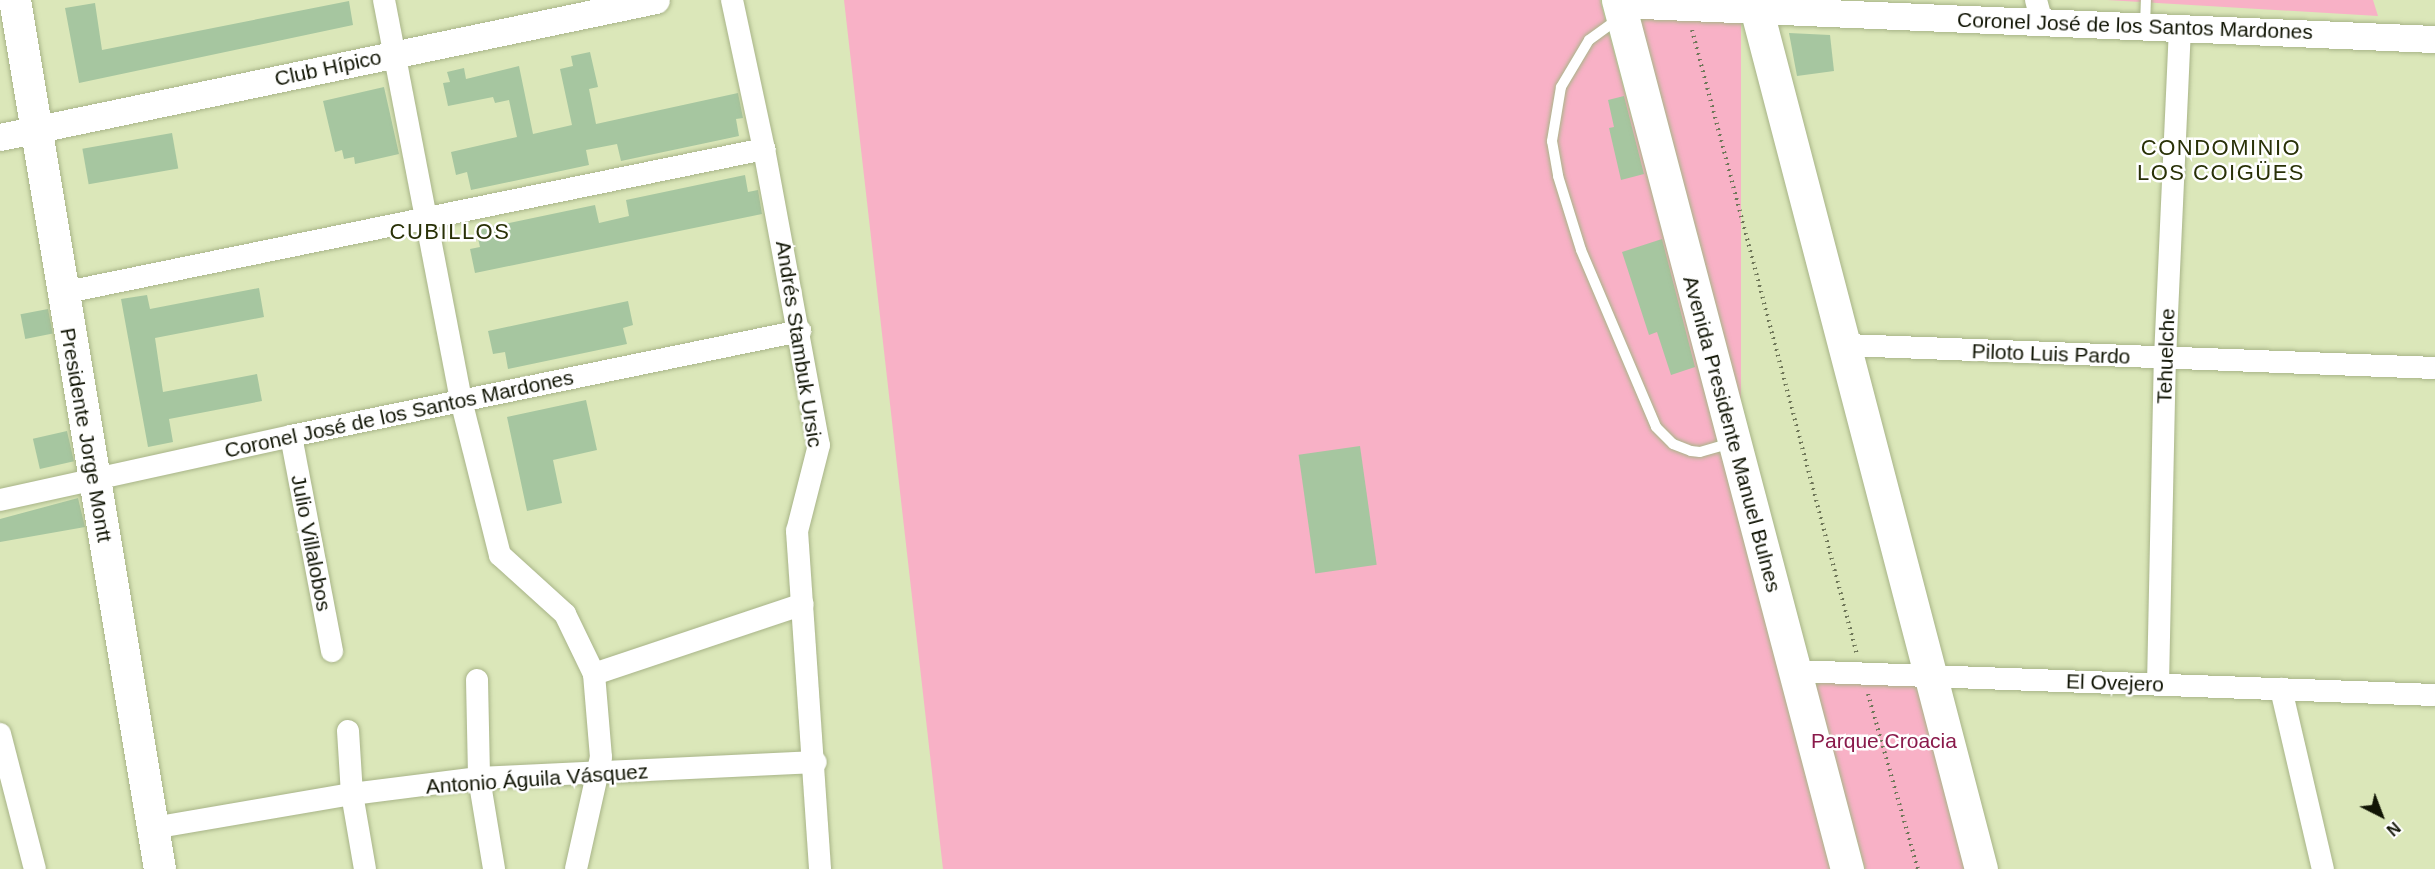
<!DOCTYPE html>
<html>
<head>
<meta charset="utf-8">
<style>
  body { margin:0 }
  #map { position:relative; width:2435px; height:869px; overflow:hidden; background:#dbe7b9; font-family:Helvetica,sans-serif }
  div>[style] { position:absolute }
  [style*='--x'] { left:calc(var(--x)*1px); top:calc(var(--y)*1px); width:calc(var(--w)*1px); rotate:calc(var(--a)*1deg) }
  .green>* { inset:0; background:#f8b1c6; transform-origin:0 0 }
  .building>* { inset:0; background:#a6c6a0; transform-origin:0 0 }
  .path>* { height:4px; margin-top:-2px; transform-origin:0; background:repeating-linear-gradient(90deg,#6f7759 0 1.5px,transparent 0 6px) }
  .roads { filter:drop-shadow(0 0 2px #a8b488) drop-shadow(0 0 2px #a8b488) }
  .service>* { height:10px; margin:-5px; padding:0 5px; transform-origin:5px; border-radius:5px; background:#fff }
  .minor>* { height:22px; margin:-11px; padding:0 11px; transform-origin:11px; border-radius:11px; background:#fff }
  .tertiary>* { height:27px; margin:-13.5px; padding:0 13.5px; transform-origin:13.5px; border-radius:13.5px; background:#fff }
  .secondary>* { height:32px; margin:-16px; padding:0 16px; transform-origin:16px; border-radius:16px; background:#fff }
  .primary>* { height:33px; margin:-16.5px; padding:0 16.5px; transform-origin:16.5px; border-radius:16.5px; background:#fff }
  span { translate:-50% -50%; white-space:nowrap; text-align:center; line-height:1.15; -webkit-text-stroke:5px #fff; paint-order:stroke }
  .street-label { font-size:21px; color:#111505 }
  .park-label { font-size:21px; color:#8a1a4b }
  .neighbourhood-label { font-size:22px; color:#293107; letter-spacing:1.5px }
  .north { position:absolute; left:2351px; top:785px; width:60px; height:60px; -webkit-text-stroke:4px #fff; paint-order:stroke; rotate:138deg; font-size:16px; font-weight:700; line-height:24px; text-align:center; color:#111505 }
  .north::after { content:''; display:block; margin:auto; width:21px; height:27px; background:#111505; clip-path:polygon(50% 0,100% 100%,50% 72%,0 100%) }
</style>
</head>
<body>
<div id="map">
  <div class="green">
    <i style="clip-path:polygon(844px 0,1600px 0,1833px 869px,943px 869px)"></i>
    <i style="left:1633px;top:0;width:108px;height:683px"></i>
    <i style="clip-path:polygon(2107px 0,2373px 0,2378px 16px)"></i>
    <i style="clip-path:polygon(1812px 680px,1925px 683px,1970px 869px,1865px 869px)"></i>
  </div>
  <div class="building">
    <i style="clip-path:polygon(349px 1px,353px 25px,79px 83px,65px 8px,95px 3px,102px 50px)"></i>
    <i style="clip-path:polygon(1789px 33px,1830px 35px,1834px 71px,1797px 76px)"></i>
    <i style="clip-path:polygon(590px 52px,598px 87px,589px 89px,596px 124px,738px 93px,743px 118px,736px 119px,739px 136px,621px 161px,617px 144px,586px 150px,589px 165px,471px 190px,467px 172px,456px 175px,451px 152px,517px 137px,509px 100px,495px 103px,493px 97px,448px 106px,443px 83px,450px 82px,447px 72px,464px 68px,466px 79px,519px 66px,533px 134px,572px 125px,560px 69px,573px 66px,571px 56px)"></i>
    <i style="clip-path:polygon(384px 87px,399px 154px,355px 164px,354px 157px,344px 159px,342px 150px,335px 152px,323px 101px)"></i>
    <i style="clip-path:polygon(1624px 96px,1644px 174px,1621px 180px,1609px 128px,1614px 127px,1608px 100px)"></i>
    <i style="left:172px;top:133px;width:36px;height:91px;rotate:80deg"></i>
    <i style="clip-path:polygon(745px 175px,748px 192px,758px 190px,762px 214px,475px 273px,470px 249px,480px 247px,476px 230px,595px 205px,599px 223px,629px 216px,626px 200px)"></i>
    <i style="clip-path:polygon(1662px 239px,1695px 367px,1671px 375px,1657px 332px,1649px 335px,1622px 252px)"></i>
    <i style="clip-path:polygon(259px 288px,264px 317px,155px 338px,163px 392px,257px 374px,262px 401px,169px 419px,173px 442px,148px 447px,121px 299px,147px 295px,150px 309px)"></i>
    <i style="clip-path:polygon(628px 301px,633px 325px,623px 328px,627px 344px,508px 369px,505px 352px,493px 354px,488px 331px)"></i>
    <i style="left:48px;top:309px;width:25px;height:28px;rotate:79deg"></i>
    <i style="clip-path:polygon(586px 400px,597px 450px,553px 460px,562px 503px,527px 511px,507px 417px)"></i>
    <i style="left:67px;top:431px;width:31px;height:35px;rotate:77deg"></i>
    <i style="left:1360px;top:446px;width:120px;height:62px;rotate:82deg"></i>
    <i style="clip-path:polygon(78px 498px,85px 527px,0 542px,0 519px)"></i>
  </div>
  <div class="path">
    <i style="--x:1692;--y:30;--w:646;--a:75.21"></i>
    <i style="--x:1868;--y:694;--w:182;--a:74.1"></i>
  </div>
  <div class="roads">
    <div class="service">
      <i style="--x:1618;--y:19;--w:36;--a:144"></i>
      <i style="--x:1589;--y:40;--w:55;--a:120.8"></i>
      <i style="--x:1561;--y:87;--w:55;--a:99.5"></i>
      <i style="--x:1552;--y:141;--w:36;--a:80"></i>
      <i style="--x:1558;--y:176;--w:77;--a:72.7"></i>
      <i style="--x:1581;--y:250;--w:192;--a:67"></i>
      <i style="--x:1656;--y:427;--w:24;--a:45"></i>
      <i style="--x:1673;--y:444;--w:19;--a:21"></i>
      <i style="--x:1691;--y:451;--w:9;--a:6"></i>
      <i style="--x:1700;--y:452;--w:32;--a:-16"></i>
      <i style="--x:2145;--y:26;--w:26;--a:-88"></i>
    </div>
    <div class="minor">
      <i style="--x:384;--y:0;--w:407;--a:79.1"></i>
      <i style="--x:461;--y:400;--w:160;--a:75.9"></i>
      <i style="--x:500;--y:555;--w:88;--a:42.2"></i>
      <i style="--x:565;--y:614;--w:67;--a:64.2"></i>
      <i style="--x:594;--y:674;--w:83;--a:85.2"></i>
      <i style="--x:601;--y:757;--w:115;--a:102.6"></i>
      <i style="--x:732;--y:0;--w:152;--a:77.9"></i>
      <i style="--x:764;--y:149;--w:301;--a:79.5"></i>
      <i style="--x:819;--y:445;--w:89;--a:104.3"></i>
      <i style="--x:797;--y:531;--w:339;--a:86.1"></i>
      <i style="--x:2036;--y:0;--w:23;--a:75"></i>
      <i style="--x:62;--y:293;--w:717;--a:-11.59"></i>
      <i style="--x:1847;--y:345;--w:588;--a:2.24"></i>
      <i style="--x:291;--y:436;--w:219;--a:79.2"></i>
      <i style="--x:0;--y:500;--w:298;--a:-12.4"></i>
      <i style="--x:291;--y:436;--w:520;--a:-11.66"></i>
      <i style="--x:1795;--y:671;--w:640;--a:2.15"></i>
      <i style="--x:594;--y:674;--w:220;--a:-18.5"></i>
      <i style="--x:477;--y:680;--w:98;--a:88.8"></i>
      <i style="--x:479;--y:778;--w:92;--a:80.6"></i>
      <i style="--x:2158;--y:685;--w:327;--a:-88.8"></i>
      <i style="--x:2165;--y:358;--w:330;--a:-87.4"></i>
      <i style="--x:2281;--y:689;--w:185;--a:76.9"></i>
      <i style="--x:348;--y:731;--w:63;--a:86.4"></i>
      <i style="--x:352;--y:794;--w:76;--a:80.2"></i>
      <i style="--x:0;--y:734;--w:139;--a:75.5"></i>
      <i style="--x:153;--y:828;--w:202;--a:-9.7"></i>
      <i style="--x:352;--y:794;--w:128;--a:-7.2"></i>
      <i style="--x:479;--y:778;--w:337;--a:-2.7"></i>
    </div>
    <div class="tertiary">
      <i style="--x:1619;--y:4;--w:817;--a:2.46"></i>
      <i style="--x:0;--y:137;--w:670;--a:-11.8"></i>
    </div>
    <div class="secondary">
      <i style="--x:15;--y:0;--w:881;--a:80.53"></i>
    </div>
    <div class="primary">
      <i style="--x:1618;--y:0;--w:899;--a:75.24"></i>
      <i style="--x:1754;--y:0;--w:898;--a:75.36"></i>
    </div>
  </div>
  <div class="street-label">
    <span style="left:2135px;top:26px;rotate:2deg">Coronel José de los Santos Mardones</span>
    <span style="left:328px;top:68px;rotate:-12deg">Club Hípico</span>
    <span style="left:799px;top:344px;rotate:81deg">Andrés Stambuk Ursic</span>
    <span style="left:2051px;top:354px;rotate:2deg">Piloto Luis Pardo</span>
    <span style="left:2166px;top:356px;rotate:-88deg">Tehuelche</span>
    <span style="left:399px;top:414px;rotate:-12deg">Coronel José de los Santos Mardones</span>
    <span style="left:1732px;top:434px;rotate:75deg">Avenida Presidente Manuel Bulnes</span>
    <span style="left:86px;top:435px;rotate:80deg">Presidente Jorge Montt</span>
    <span style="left:311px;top:543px;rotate:79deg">Julio Villalobos</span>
    <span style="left:2115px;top:683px;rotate:2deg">El Ovejero</span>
    <span style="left:537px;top:779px;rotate:-4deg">Antonio Águila Vásquez</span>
  </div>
  <div class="park-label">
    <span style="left:1884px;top:741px">Parque Croacia</span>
  </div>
  <div class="neighbourhood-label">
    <span style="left:2221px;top:160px">CONDOMINIO<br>LOS COIGÜES</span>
    <span style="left:450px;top:232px">CUBILLOS</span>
  </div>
  <div class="north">N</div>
</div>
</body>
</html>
